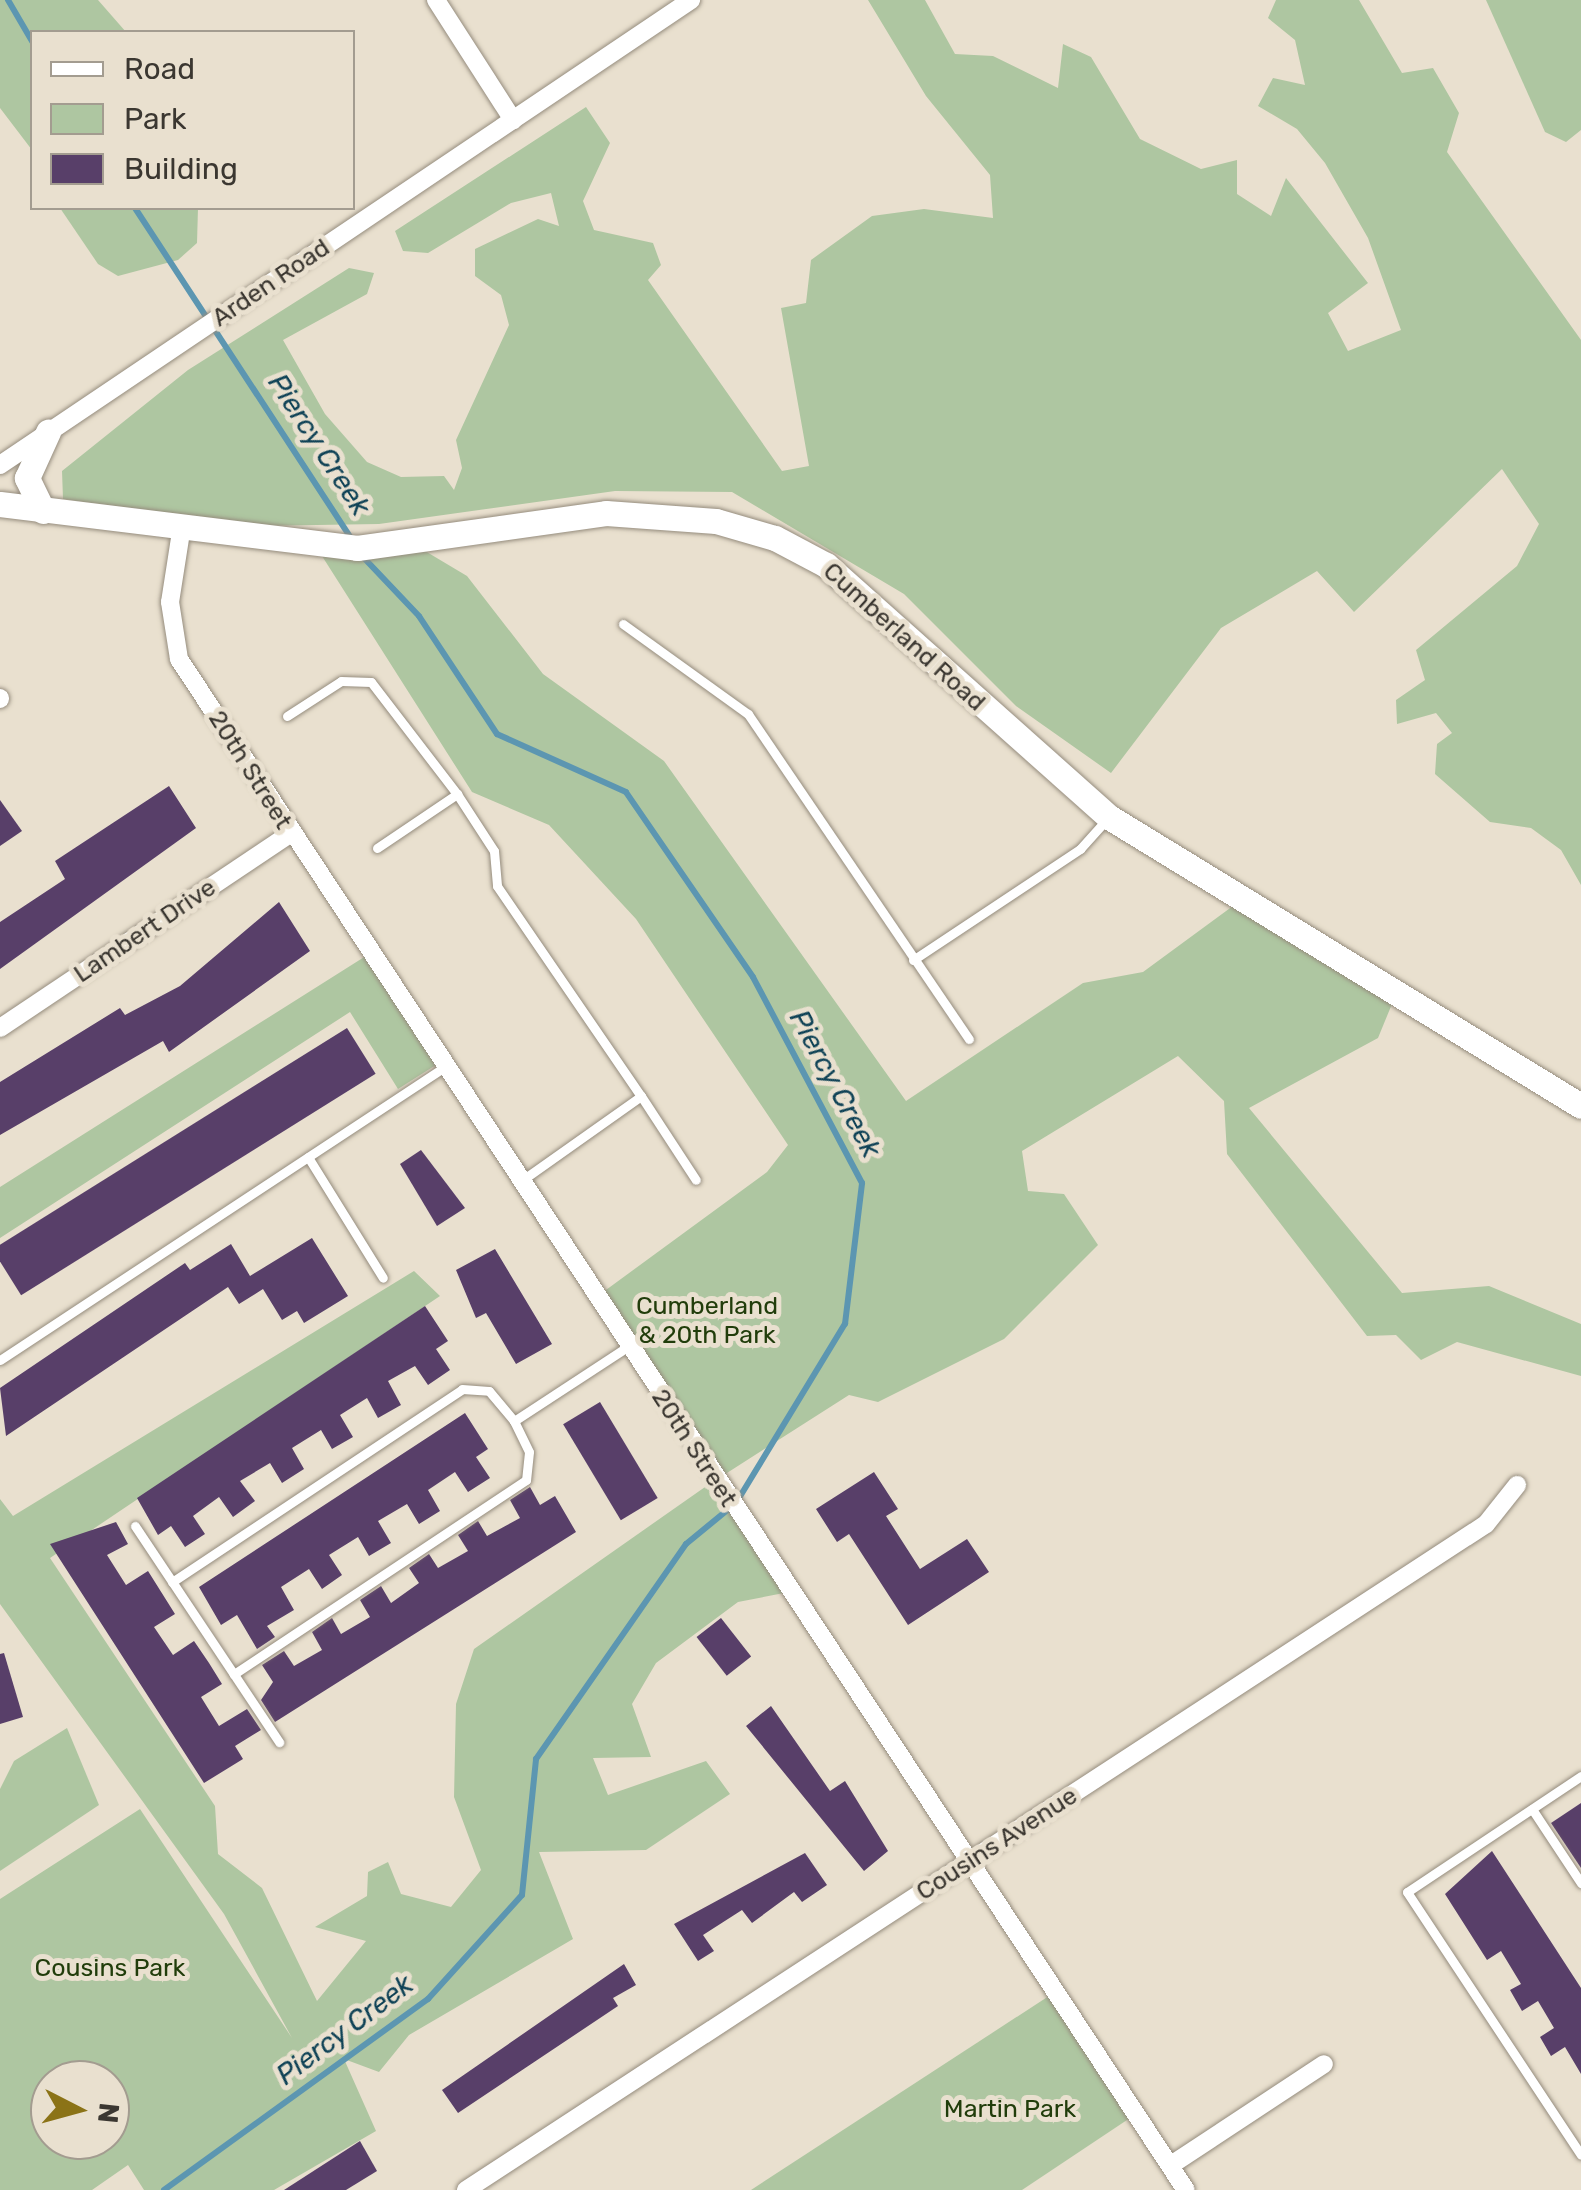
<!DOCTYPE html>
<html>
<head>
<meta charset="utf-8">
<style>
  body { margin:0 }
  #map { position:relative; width:1581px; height:2190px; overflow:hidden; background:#e9e0cf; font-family:Rubik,sans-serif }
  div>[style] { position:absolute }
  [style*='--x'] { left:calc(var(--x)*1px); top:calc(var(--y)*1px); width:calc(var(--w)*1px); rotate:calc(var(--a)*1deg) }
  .green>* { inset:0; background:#aec6a1 }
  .stream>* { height:6px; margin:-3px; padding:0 3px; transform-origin:3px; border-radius:3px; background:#5c96b1 }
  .building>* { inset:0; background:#583f69; transform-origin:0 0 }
  .roads { filter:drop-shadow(0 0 2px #958c7d) drop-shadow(0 0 2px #958c7d) }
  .lane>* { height:9px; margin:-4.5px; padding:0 4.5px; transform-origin:4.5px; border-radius:4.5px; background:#fff }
  .street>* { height:18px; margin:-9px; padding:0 9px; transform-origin:9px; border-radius:9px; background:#fff }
  .secondary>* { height:25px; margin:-12.5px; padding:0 12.5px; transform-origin:12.5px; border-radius:12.5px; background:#fff }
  span { translate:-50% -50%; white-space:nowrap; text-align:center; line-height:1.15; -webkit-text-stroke:10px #e9e0cf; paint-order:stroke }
  .street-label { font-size:25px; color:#3b3731 }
  .park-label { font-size:25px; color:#213d0b }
  .water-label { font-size:28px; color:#0f4256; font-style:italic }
  .legend { position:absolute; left:30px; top:30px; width:325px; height:180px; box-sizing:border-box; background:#e9e0cf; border:2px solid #a39c90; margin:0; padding:12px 18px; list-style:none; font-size:30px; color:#3b3731 }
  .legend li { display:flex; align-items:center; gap:20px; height:50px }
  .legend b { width:50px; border:2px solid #a39c90 }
  .north { position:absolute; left:30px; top:2060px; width:100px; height:100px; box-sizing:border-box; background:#e9e0cf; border:2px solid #a39c90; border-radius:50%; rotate:96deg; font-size:28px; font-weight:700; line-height:40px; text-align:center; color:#3b3731 }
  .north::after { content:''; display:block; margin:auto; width:35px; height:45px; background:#8b7317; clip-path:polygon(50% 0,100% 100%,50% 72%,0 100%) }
</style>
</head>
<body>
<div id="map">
  <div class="green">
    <i style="clip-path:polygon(0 0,98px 0,126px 32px,32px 32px,32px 150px,0 108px)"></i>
    <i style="clip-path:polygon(868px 0,925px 0,955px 54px,993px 56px,1058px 88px,1063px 44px,1091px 57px,1140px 139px,1201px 169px,1237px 160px,1237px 194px,1271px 216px,1286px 178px,1368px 283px,1328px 313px,1348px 351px,1401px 330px,1368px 238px,1325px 163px,1297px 129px,1258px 106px,1273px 78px,1305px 85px,1295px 40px,1268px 18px,1276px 0,1359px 0,1402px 73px,1433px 68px,1459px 113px,1447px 152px,1581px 340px,1581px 885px,1561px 850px,1531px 828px,1490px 822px,1435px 774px,1437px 744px,1452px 733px,1436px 713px,1397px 724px,1396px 700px,1425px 680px,1416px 650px,1517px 566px,1539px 524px,1502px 469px,1354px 612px,1317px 571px,1221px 628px,1111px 773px,1016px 706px,904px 594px,732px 492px,615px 491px,379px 524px,252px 526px,63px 499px,62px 471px,188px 370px,349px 268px,374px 273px,367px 294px,283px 340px,325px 414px,367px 462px,401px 477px,444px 476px,454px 490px,462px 468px,456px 440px,509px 325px,501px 295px,475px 276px,475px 249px,538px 219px,559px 226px,551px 193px,511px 203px,428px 253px,403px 251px,395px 231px,586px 107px,610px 143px,583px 201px,594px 230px,653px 243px,661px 265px,648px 280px,782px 471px,809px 466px,781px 308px,806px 303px,811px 260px,872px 216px,924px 209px,993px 218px,990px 175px,926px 96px)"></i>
    <i style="clip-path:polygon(1486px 0,1581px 0,1581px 130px,1566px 142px,1545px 132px)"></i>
    <i style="clip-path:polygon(60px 208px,198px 208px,197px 243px,178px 260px,118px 276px,98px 264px)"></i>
    <i style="clip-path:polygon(evenodd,410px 542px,467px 576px,543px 674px,664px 761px,906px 1101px,1083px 983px,1143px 972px,1237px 903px,1394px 999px,1378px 1038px,1249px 1108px,1402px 1293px,1489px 1286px,1581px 1324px,1581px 1376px,1457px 1342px,1421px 1360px,1396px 1335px,1367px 1336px,1227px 1154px,1224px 1101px,1178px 1056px,1022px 1151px,1028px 1191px,1064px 1194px,1098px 1245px,1004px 1339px,878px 1402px,849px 1395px,716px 1480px,789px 1592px,738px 1602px,656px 1663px,632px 1704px,651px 1757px,593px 1758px,608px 1795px,706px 1761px,730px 1794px,646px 1850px,539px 1852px,573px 1939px,409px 2035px,379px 2072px,344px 2059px,376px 2131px,274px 2190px,144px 2190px,128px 2165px,92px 2190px,0 2190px,0 1899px,140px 1809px,292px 2038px,224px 1914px,0 1604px,0 1499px,13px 1516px,414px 1271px,440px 1296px,50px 1558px,215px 1806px,218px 1854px,262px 1888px,317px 2001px,366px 1941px,315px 1927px,367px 1896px,368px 1872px,388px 1862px,401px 1894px,451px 1907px,481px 1870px,454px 1797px,456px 1704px,474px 1649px,715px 1480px,595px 1298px,767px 1172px,788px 1145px,636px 919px,549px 825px,472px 792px,315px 545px,410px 542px,50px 2080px,110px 2080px,110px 2140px,50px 2140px,50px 2080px)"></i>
    <i style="clip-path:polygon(369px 954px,439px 1063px,398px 1089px,350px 1012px,0 1238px,0 1187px)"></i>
    <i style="clip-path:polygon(67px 1728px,99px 1805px,0 1871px,0 1789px,14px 1761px)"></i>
    <i style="clip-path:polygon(1055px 1992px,1136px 2114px,1022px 2190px,751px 2190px)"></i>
  </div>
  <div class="stream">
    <i style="--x:8;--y:0;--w:48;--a:59.7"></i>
    <i style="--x:135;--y:208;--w:398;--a:56.8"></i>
    <i style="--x:164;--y:2190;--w:326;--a:-35.9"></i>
    <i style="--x:428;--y:1999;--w:140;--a:-47.9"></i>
    <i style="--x:522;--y:1895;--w:137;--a:-84.1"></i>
    <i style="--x:536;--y:1759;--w:262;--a:-55.1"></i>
    <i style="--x:686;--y:1544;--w:65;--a:-39.4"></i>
    <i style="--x:736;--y:1503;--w:210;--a:-58.7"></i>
    <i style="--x:845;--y:1324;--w:142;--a:-83.1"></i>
    <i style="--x:862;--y:1183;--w:233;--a:-117.9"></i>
    <i style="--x:753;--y:977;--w:224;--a:-124.5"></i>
    <i style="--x:626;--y:792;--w:141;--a:-155.8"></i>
    <i style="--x:497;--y:734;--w:141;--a:-123.5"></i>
    <i style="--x:419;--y:616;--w:83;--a:-133.5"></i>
  </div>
  <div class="building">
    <i style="clip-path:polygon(169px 786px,196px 828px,0 969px,0 922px,65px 879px,55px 861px)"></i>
    <i style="clip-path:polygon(0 800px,22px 831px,0 846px)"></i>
    <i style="clip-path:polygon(279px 902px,310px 951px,169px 1052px,163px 1041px,0 1135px,0 1082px,120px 1008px,125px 1015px,180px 986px)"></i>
    <i style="left:347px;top:1028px;width:54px;height:418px;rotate:58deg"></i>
    <i style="clip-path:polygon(421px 1150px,465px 1208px,437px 1226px,400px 1164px)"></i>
    <i style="clip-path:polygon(312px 1238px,348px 1296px,304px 1323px,297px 1311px,282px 1320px,263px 1289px,239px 1304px,228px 1287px,6px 1436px,0 1388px,185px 1263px,190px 1270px,231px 1244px,250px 1276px)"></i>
    <i style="clip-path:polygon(495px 1249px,552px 1344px,516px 1364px,486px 1313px,476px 1318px,456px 1270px)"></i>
    <i style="clip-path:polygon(425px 1306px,448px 1341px,436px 1349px,450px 1370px,428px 1385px,415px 1366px,388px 1381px,401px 1405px,378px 1418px,367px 1398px,340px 1415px,353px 1437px,332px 1449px,321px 1430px,292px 1448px,304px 1469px,282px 1483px,270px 1463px,240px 1481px,255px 1501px,233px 1517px,219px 1497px,193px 1516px,205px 1534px,185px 1547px,171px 1526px,158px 1535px,137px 1498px)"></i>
    <i style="left:600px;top:1402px;width:112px;height:43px;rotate:59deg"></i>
    <i style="clip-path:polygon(465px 1413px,488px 1449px,476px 1457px,490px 1478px,468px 1492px,455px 1472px,428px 1490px,440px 1511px,419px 1524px,407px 1504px,378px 1521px,391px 1543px,369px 1556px,358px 1537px,329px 1555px,342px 1575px,322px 1589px,309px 1569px,281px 1587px,294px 1610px,267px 1626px,275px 1637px,257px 1649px,237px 1615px,221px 1625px,199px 1587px)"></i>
    <i style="clip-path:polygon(874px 1472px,898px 1509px,886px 1516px,920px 1569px,967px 1539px,989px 1572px,908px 1625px,849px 1534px,837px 1542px,816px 1509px)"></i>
    <i style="clip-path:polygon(530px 1487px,540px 1505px,555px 1496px,576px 1532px,275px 1722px,261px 1700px,273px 1682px,262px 1665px,284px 1651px,294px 1666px,322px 1650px,312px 1632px,332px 1618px,341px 1634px,370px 1617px,360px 1600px,381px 1586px,391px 1603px,419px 1583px,409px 1568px,429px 1554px,438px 1568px,468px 1551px,458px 1535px,478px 1521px,487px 1536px,520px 1518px,510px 1500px)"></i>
    <i style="clip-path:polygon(116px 1522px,128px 1544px,107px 1555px,126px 1585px,148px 1571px,175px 1614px,154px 1627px,173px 1655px,194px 1641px,209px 1663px,222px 1684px,201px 1697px,219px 1726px,247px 1709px,261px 1730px,235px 1746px,243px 1759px,204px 1783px,50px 1544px)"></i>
    <i style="left:721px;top:1618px;width:49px;height:31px;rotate:52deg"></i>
    <i style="clip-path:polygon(4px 1653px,23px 1717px,0 1724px,0 1654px)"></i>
    <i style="clip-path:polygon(771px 1706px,830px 1791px,845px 1781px,888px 1851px,864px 1871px,746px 1726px)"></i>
    <i style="clip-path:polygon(1581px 1803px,1581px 1868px,1551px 1823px)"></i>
    <i style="clip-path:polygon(1492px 1851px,1581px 1988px,1581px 2074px,1565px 2047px,1551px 2056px,1540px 2037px,1554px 2028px,1538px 2001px,1522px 2011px,1510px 1990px,1521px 1984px,1501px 1951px,1487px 1960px,1445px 1894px)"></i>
    <i style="clip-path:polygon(805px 1853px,827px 1885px,802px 1902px,794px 1892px,752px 1923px,742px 1910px,703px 1935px,714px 1951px,698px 1961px,674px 1924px)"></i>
    <i style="clip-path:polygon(624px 1964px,636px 1985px,613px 1998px,618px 2006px,458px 2113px,442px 2090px)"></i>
    <i style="clip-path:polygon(360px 2141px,377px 2171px,346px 2190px,284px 2190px)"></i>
  </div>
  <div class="roads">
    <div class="lane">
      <i style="--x:623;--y:624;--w:154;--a:35.8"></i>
      <i style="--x:748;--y:714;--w:393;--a:55.8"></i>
      <i style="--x:287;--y:716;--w:64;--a:-32.9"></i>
      <i style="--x:341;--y:681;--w:30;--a:2"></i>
      <i style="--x:371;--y:682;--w:141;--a:52.5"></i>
      <i style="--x:377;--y:848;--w:97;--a:-34"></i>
      <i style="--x:457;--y:794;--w:68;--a:57"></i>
      <i style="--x:494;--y:851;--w:35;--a:85"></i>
      <i style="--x:497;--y:886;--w:255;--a:55.6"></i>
      <i style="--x:913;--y:960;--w:201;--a:-33.6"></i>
      <i style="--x:1080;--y:849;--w:40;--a:-48"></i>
      <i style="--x:308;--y:1157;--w:142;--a:58.2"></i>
      <i style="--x:521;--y:1181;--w:147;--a:-35.3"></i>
      <i style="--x:641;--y:1096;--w:100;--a:56.8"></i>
      <i style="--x:0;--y:1360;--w:531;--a:-33.39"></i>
      <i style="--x:514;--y:1421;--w:135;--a:-33.2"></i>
      <i style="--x:135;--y:1526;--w:260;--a:56.3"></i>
      <i style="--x:172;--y:1582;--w:348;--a:-33.6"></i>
      <i style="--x:462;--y:1389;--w:27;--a:4"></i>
      <i style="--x:489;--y:1391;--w:39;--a:50"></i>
      <i style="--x:514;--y:1421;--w:34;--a:64"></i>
      <i style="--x:529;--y:1452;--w:28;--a:96"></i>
      <i style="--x:526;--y:1480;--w:351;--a:146.4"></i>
      <i style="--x:1581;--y:1776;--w:209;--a:146.3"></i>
      <i style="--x:1407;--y:1892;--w:315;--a:56.5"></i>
      <i style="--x:1532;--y:1809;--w:89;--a:56.5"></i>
    </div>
    <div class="street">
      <i style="--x:436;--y:0;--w:143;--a:57.3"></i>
      <i style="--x:0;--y:465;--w:833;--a:-33.94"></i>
      <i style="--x:181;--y:532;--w:71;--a:98.9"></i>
      <i style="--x:170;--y:602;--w:58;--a:81"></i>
      <i style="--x:179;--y:659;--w:1832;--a:56.67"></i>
      <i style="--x:0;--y:699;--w:1;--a:-90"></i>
      <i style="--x:0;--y:1028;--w:349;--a:-33.8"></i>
      <i style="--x:1171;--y:2165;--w:183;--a:-33.4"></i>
      <i style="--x:466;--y:2190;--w:1218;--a:-33.14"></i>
      <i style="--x:1486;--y:1524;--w:50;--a:-51.5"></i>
    </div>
    <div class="secondary">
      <i style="--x:0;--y:504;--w:360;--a:7"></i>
      <i style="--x:357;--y:548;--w:251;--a:-8"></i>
      <i style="--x:606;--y:513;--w:110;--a:4.2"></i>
      <i style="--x:716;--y:521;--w:61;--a:16.1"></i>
      <i style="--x:775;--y:538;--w:58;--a:27.9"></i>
      <i style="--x:826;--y:565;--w:379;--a:41.7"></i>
      <i style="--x:1109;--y:817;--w:553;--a:31.48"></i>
      <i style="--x:43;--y:511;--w:37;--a:-116"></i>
      <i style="--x:27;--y:478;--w:51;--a:-65.5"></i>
    </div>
  </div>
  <div class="street-label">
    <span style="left:271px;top:283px;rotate:-34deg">Arden Road</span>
    <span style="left:904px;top:637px;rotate:42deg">Cumberland Road</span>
    <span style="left:250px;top:770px;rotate:58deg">20th Street</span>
    <span style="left:145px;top:931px;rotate:-34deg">Lambert Drive</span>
    <span style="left:694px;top:1448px;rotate:57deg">20th Street</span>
    <span style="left:997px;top:1844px;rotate:-33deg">Cousins Avenue</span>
  </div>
  <div class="park-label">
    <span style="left:707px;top:1321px">Cumberland<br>&amp; 20th Park</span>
    <span style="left:110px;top:1968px">Cousins Park</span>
    <span style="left:1010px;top:2109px">Martin Park</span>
  </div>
  <div class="water-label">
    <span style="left:319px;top:445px;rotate:57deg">Piercy Creek</span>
    <span style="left:835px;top:1084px;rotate:62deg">Piercy Creek</span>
    <span style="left:345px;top:2030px;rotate:-37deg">Piercy Creek</span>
  </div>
  <ul class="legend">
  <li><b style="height:12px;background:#fff"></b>Road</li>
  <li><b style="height:28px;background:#aec6a1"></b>Park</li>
  <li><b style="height:28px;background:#583f69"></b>Building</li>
  </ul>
  <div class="north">N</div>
</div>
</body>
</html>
